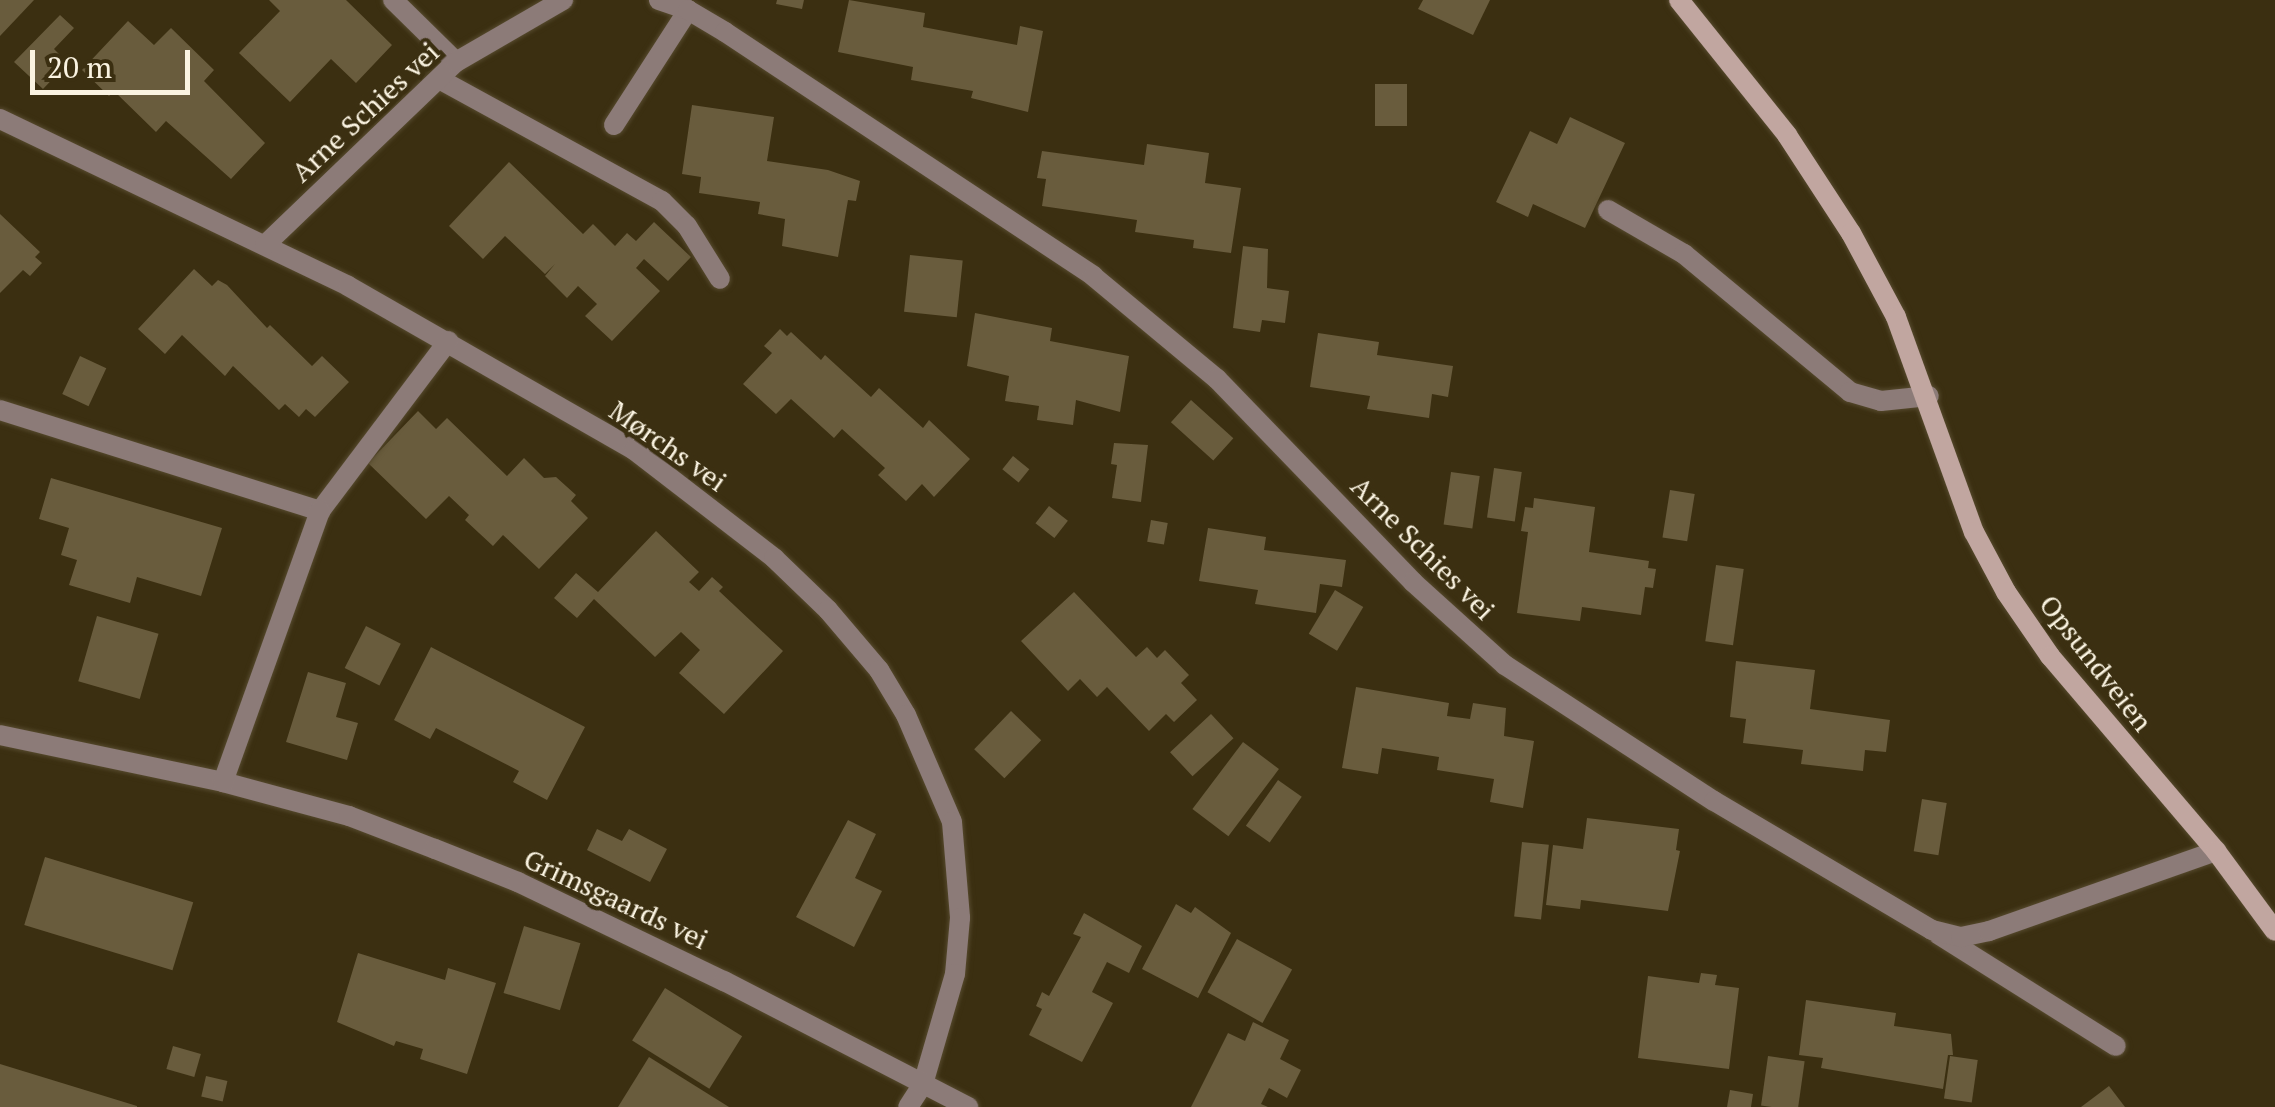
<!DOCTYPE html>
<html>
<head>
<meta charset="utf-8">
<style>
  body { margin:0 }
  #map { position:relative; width:2275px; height:1107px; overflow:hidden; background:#3b2f11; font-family:"PT Serif",serif }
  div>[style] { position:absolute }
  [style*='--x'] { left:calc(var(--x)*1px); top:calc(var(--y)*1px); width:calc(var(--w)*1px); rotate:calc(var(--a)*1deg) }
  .building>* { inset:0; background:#695c3d; transform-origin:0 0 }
  .roads { filter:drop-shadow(0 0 2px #564a2e) drop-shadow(0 0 2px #564a2e) }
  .lane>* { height:20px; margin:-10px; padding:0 10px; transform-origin:10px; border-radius:10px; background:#8c7b78 }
  .street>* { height:20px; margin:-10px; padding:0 10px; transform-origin:10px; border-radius:10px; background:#8c7b78 }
  .secondary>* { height:20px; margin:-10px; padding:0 10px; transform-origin:10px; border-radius:10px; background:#c1a6a0 }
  span { translate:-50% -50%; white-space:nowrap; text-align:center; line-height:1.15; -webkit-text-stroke:9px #3b2f11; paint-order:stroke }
  .street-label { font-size:28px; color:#faf3e1 }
  .scale { position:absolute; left:30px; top:50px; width:160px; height:45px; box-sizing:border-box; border:5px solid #faf3e1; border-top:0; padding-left:12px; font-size:30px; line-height:35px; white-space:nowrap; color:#faf3e1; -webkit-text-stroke:8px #3b2f11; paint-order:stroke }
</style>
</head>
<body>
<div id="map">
  <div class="building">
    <i style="clip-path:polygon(0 0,34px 0,0 36px)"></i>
    <i style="clip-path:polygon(269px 0,346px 0,392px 45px,356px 83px,331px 59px,290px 102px,239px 53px,280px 11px)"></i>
    <i style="clip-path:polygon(777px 0,804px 0,802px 9px,776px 4px)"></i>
    <i style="clip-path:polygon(849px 0,925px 13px,923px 27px,1017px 45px,1020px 26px,1043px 31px,1028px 112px,971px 98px,973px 91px,911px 80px,913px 67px,838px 52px)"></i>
    <i style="clip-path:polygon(1423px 0,1490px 0,1473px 35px,1418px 9px)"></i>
    <i style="clip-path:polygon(60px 15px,74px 28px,54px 49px,68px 63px,43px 89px,14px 62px)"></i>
    <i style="clip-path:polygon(128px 21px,154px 45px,171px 28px,214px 70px,204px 81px,265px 143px,231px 179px,166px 121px,156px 132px,114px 91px,109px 96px,82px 70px)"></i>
    <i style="left:1375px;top:84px;width:32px;height:42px"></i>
    <i style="clip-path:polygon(692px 105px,774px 117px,767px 161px,828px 170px,860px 181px,856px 201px,848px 200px,838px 257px,782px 246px,785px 219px,758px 214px,760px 202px,699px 193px,701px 177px,682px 174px)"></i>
    <i style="clip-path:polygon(1570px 117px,1625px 143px,1585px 228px,1533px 204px,1528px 217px,1496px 202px,1530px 131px,1557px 144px)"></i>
    <i style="clip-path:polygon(1147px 144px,1209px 153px,1205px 183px,1241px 188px,1231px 253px,1193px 248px,1194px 240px,1135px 232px,1137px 220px,1042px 206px,1046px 179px,1037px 178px,1042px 151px,1144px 165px)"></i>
    <i style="clip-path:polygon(509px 162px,583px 234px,593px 224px,615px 246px,627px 233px,636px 241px,654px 222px,691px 257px,668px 281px,644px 259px,636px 268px,660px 291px,612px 341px,585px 316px,597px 304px,578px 286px,567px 298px,545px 276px,555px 264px,545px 274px,505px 236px,483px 259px,449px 226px)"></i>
    <i style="clip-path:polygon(0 214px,40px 252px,35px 257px,42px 263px,30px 276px,23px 270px,0 293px)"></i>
    <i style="clip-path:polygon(1243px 246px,1268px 249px,1267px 288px,1289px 291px,1285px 323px,1262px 320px,1260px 332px,1233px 328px)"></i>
    <i style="left:910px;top:255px;width:53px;height:57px;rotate:6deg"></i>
    <i style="clip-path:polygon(194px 269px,212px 286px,218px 280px,227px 285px,267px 328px,270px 325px,312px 366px,322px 356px,349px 382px,315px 417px,306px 409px,299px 417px,285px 404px,279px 410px,233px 366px,225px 376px,182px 335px,165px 354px,138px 329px)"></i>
    <i style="clip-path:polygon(975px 313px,1052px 328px,1050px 341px,1129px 356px,1120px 412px,1076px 400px,1073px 425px,1037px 420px,1039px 406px,1005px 401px,1009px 376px,967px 366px)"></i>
    <i style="clip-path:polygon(780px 329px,787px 336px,791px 332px,821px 360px,825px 355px,871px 397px,879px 388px,923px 428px,929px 420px,970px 459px,934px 497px,922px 484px,906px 501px,878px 475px,885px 468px,842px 429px,834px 438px,791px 399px,776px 414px,743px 384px,772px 353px,764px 346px)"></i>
    <i style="clip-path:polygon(1318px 333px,1379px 342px,1377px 355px,1453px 366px,1448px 397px,1432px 394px,1429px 418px,1367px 409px,1370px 396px,1310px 387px)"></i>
    <i style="left:80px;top:356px;width:29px;height:42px;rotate:25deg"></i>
    <i style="left:1191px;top:400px;width:57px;height:30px;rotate:42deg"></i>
    <i style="clip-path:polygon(418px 411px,436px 429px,447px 418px,507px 476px,524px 458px,544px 478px,556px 477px,576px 495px,571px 501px,588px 518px,539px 569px,503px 535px,493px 546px,465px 520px,469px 515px,449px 496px,426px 519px,368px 463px)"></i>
    <i style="clip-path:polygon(1114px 443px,1148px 445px,1141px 502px,1112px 498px,1117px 465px,1111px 464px)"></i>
    <i style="left:1013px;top:456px;width:21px;height:17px;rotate:39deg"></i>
    <i style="left:1494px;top:468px;width:28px;height:50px;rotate:8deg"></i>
    <i style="left:1451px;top:472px;width:29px;height:53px;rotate:8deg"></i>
    <i style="clip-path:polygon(51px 478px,222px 528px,201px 596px,137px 577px,130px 603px,69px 585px,77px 560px,61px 555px,69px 528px,39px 519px)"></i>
    <i style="left:1670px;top:490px;width:25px;height:48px;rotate:9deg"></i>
    <i style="clip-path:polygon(1534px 498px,1595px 507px,1589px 552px,1649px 561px,1648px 568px,1656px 569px,1653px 588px,1645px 587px,1641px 615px,1582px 607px,1580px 621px,1517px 613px,1528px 532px,1521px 531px,1525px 507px,1533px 508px)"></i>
    <i style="left:1049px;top:506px;width:24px;height:22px;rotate:38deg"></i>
    <i style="left:1151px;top:520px;width:17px;height:22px;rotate:10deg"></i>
    <i style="clip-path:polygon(1208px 528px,1266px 537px,1264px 550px,1346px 560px,1342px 587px,1320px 584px,1316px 613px,1255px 604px,1258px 590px,1199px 581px)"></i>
    <i style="clip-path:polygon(656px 531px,699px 572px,689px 582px,699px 591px,712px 577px,723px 587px,719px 591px,783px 651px,724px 714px,679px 673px,700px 650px,681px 632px,655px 657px,594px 599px,577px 618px,554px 598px,576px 573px,598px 592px)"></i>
    <i style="left:1716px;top:565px;width:28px;height:77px;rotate:8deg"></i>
    <i style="left:1335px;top:590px;width:33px;height:51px;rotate:31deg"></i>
    <i style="clip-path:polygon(1074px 592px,1136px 657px,1147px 647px,1157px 658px,1165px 650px,1189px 675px,1181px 683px,1197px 700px,1174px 722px,1166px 714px,1149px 731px,1107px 687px,1097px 697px,1080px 679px,1068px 691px,1021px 641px)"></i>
    <i style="left:97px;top:616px;width:64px;height:68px;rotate:16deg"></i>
    <i style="left:366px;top:626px;width:39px;height:47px;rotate:27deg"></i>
    <i style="clip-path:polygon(431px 647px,585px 727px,547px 800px,513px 782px,519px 771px,436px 728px,430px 739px,394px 720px)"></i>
    <i style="clip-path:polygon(1736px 661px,1815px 670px,1810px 709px,1890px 720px,1886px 752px,1865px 750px,1863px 771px,1801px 764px,1803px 750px,1743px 743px,1746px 719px,1730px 717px)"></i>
    <i style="clip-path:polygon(308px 672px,346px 683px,336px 717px,358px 723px,347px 760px,286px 742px)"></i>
    <i style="clip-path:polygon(1356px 687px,1449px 703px,1447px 716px,1470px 719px,1473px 703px,1506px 708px,1504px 736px,1534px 741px,1523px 808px,1490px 802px,1494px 779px,1437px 770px,1439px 757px,1382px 748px,1378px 774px,1342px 768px)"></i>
    <i style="left:1011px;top:711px;width:42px;height:53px;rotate:44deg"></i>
    <i style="left:1211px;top:714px;width:33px;height:56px;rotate:47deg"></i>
    <i style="left:1243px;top:742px;width:45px;height:84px;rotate:37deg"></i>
    <i style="left:1278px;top:780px;width:29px;height:56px;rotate:35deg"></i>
    <i style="left:1922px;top:799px;width:25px;height:53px;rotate:9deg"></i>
    <i style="clip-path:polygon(1587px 818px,1679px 829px,1676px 850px,1680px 851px,1668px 911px,1581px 900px,1580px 909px,1546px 905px,1553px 845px,1583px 849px)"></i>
    <i style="clip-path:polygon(848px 820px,876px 834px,855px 878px,882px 891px,854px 947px,796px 917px)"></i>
    <i style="clip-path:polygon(597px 829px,622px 841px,629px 829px,667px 849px,650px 882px,587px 850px)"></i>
    <i style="left:1522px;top:842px;width:27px;height:75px;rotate:6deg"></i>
    <i style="left:45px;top:857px;width:155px;height:71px;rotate:17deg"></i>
    <i style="clip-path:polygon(1176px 904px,1191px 913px,1195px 907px,1231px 933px,1198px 998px,1142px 969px)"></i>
    <i style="clip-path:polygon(1084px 913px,1142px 946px,1129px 973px,1107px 962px,1092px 992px,1113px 1003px,1082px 1062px,1029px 1035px,1042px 1009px,1036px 1006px,1042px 992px,1049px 996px,1081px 937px,1073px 934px)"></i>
    <i style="left:524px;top:926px;width:59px;height:70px;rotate:17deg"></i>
    <i style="left:1237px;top:939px;width:63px;height:61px;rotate:29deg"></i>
    <i style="clip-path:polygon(358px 953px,445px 980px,448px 968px,496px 983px,467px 1074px,420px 1059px,423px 1049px,396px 1041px,394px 1046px,337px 1022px)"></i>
    <i style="clip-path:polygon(1701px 973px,1717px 975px,1715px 985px,1739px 988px,1729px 1069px,1638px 1058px,1648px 976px,1699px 983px)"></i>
    <i style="left:665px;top:988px;width:91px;height:62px;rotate:32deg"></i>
    <i style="clip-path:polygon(1806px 1000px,1896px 1013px,1894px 1026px,1951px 1034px,1953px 1055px,1948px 1055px,1943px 1089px,1821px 1068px,1823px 1058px,1799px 1055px)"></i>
    <i style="clip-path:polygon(1253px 1022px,1289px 1040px,1280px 1059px,1301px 1070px,1287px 1098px,1269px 1088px,1261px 1104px,1268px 1107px,1191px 1107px,1228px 1033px,1245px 1041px)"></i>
    <i style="left:173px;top:1046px;width:29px;height:24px;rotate:16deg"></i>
    <i style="left:1768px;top:1056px;width:37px;height:50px;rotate:8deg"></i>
    <i style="left:1950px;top:1056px;width:28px;height:43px;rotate:8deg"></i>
    <i style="clip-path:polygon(649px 1057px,729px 1107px,618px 1107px)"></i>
    <i style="clip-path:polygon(0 1064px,137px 1106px,137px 1107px,0 1107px)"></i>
    <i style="left:206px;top:1076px;width:22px;height:21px;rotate:13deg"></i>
    <i style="clip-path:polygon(2109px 1086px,2125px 1107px,2081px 1107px)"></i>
    <i style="clip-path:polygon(1730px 1090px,1753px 1094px,1751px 1107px,1727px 1107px)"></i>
  </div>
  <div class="roads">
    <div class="lane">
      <i style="--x:393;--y:0;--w:88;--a:44.5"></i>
      <i style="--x:439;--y:79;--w:254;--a:28.7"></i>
      <i style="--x:662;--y:201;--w:35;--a:45"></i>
      <i style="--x:687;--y:226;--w:62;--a:58.1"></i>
      <i style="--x:614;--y:125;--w:137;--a:-57.2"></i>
      <i style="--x:1608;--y:210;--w:88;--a:30.1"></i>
      <i style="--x:1684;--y:254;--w:216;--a:39.7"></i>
      <i style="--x:1850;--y:392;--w:32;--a:16"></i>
      <i style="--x:1881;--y:401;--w:48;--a:-5.9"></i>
      <i style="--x:1938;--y:934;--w:210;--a:32.2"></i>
    </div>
    <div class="street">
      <i style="--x:659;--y:0;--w:31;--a:19"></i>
      <i style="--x:688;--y:10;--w:43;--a:30.7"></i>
      <i style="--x:725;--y:32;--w:442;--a:33.5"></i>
      <i style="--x:1093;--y:276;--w:161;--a:39.7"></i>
      <i style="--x:1217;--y:379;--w:282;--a:46"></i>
      <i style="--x:1413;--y:582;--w:124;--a:42.1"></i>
      <i style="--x:1505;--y:665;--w:249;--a:33.1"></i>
      <i style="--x:1714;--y:801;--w:253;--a:30.6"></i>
      <i style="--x:1932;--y:930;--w:30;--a:14"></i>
      <i style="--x:1961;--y:937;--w:29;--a:-12"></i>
      <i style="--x:1989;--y:931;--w:241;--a:-19.4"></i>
      <i style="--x:0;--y:119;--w:386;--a:25.6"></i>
      <i style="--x:348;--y:286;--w:330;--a:29.8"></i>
      <i style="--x:634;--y:450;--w:177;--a:37.6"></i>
      <i style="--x:774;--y:558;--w:75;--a:43.9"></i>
      <i style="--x:828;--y:610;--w:79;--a:49.6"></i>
      <i style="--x:879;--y:670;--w:52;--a:59"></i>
      <i style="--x:906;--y:715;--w:116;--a:66.7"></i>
      <i style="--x:952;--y:822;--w:96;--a:85.2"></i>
      <i style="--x:960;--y:918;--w:56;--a:95.1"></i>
      <i style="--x:955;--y:974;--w:115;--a:106.2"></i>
      <i style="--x:923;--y:1084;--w:27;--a:123"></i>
      <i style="--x:265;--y:245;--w:265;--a:-43.8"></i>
      <i style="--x:456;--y:62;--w:124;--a:-30.1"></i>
      <i style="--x:0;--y:410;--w:336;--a:17.5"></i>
      <i style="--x:320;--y:511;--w:213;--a:-53"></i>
      <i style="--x:0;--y:735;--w:228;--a:11.9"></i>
      <i style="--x:223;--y:782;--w:131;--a:15.1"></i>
      <i style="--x:349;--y:816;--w:92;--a:21"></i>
      <i style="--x:435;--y:849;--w:89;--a:21.7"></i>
      <i style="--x:518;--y:882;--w:229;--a:25.7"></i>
      <i style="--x:724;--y:981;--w:275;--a:27.3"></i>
      <i style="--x:223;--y:782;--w:288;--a:-70.3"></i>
    </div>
    <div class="secondary">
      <i style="--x:1679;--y:0;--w:173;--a:51.3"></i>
      <i style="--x:1787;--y:135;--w:117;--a:56.9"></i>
      <i style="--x:1851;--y:233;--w:95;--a:61.8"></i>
      <i style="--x:1896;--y:317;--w:229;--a:70.1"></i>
      <i style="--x:1974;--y:532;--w:68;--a:61.9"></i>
      <i style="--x:2006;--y:592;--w:78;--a:55.5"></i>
      <i style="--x:2050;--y:656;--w:256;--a:49.6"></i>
      <i style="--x:2216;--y:851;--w:99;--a:53.6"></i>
    </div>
  </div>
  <div class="street-label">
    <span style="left:365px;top:112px;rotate:-43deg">Arne Schies vei</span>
    <span style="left:668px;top:446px;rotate:35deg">Mørchs vei</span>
    <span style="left:1423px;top:548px;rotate:45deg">Arne Schies vei</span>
    <span style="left:2096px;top:663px;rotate:52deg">Opsundveien</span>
    <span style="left:616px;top:899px;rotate:25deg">Grimsgaards vei</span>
  </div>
  <div class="scale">20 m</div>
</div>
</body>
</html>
